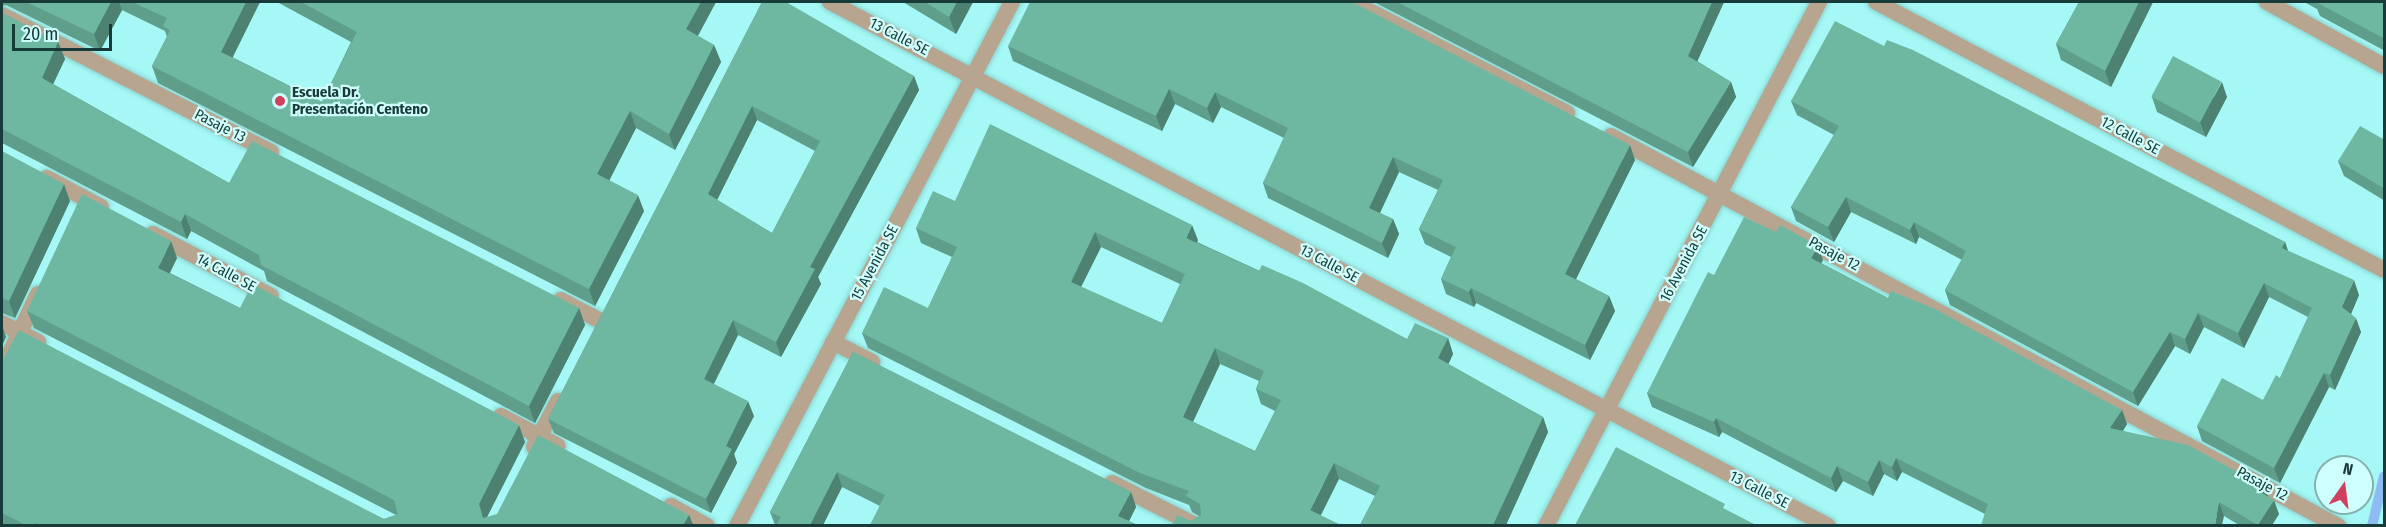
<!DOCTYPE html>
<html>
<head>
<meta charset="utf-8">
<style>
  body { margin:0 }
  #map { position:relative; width:2386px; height:527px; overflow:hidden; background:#a5f8f5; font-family:"Fira Sans Condensed",sans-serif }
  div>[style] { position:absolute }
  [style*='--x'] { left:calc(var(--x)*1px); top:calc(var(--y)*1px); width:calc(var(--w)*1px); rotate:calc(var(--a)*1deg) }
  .stream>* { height:10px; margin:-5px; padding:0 5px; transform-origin:5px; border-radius:5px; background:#8dbbf2 }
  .roads { filter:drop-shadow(0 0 2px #89d2d0) drop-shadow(0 0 2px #89d2d0) }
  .service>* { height:16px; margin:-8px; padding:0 8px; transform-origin:8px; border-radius:8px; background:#b7a590 }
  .minor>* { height:16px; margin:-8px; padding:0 8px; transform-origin:8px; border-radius:8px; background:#b7a590 }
  .wall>* { inset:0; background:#5f9e8b }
  .shaded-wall>* { inset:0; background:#4d8171 }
  .building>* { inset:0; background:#6eb8a2; transform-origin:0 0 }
  .dots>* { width:16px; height:16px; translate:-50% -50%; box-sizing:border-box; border:3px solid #cffffd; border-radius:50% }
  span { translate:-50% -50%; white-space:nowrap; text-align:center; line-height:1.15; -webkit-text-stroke:4.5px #cffffd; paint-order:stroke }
  .street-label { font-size:15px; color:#183b3a }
  .poi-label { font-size:15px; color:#183b3a; font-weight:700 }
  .left { translate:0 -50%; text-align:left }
  .frame { position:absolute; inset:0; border:3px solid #183b3a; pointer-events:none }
  .north { position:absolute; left:2314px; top:455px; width:60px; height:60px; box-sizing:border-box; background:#cffffd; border:2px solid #86b1af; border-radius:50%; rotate:14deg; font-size:16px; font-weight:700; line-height:24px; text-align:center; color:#183b3a }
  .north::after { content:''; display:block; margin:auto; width:21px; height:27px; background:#d0405d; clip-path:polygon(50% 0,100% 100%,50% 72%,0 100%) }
  .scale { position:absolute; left:12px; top:24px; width:100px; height:27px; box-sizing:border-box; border:3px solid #183b3a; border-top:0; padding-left:8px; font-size:18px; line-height:21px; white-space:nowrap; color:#183b3a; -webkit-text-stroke:4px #cffffd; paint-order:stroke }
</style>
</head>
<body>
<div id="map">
  <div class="stream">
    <i style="--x:2372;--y:526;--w:51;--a:-76.5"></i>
  </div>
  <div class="roads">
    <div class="service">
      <i style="--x:1352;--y:2;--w:242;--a:27.3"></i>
      <i style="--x:2267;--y:2;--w:133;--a:28.7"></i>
      <i style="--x:2;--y:15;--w:302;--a:27"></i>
      <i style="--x:1611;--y:136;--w:825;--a:28.21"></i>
      <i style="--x:561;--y:300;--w:43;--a:27.8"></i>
      <i style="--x:2;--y:323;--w:41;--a:27.8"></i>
      <i style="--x:833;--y:342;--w:44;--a:27.1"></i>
      <i style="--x:2;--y:370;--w:84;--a:-64.7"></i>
      <i style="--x:534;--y:447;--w:52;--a:-62.4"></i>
      <i style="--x:1112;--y:483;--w:95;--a:26.8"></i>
    </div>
    <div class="minor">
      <i style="--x:830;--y:2;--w:1127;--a:27.7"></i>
      <i style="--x:1876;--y:2;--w:574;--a:27.81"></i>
      <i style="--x:47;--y:178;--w:61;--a:28.2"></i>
      <i style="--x:153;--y:234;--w:133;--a:27.7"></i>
      <i style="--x:501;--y:416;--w:64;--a:27.8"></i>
      <i style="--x:671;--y:506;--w:41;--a:29.1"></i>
      <i style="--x:737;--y:526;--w:592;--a:-62.31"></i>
      <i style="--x:1546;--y:526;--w:591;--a:-62.48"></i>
    </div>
  </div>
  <div class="wall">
    <i style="clip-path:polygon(2px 2px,260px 2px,232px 57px,322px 102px,351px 42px,277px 2px,716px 2px,698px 36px,714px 45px,721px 62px,675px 150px,636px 128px,609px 180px,644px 211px,595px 306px,158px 83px,152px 66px,167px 37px,165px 31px,122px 10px,100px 51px,6px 5px,2px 6px)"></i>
    <i style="clip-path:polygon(evenodd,762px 2px,914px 76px,919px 90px,818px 277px,821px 284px,781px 357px,738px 335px,714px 384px,754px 416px,734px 454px,737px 463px,711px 513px,554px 433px,548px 419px,762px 2px,757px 120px,815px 151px,772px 233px,717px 200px,757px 120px)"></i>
    <i style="clip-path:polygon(903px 2px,973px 2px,956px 34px)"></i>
    <i style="clip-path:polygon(1374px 2px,1724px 2px,1697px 61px,1731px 82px,1736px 97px,1693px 167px)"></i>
    <i style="clip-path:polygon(2079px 2px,2153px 2px,2111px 87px,2061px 60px,2056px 44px)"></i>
    <i style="clip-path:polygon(2304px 2px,2385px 2px,2385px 51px,2320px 16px,2317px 9px)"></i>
    <i style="clip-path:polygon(2px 13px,58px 42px,65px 59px,53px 84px,229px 183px,579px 308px,585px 325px,535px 423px,267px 281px,264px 271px,191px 231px,187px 239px,2px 143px)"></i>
    <i style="clip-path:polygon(1008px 46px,1635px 160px,1576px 279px,1609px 296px,1615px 311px,1590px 360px,1476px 303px,1474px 307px,1446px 294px,1441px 279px,1451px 257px,1425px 244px,1419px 229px,1438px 190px,1399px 172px,1380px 213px,1393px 219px,1399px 234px,1388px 258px,1268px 198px,1263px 183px,1284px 138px,1221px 107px,1213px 123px,1175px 104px,1162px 131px,1013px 61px)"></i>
    <i style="clip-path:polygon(1884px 46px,2285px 242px,2288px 251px,2359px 295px,2351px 314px,2361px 332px,2335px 390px,2329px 387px,2280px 483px,2202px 441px,2197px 426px,2263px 400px,2280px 378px,2308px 317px,2269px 297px,2244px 348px,2204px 327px,2190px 354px,2175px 346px,2138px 406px,1950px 305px,1945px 290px,1962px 260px,1919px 237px,1916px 244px,1851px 212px,1834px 242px,1796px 221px,1791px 207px,1834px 135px,1797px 115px,1791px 101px)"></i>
    <i style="clip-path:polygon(2152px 97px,2227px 97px,2206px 137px,2157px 112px)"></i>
    <i style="clip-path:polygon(2385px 140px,2385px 201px,2344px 176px,2338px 161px)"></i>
    <i style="clip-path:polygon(2px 151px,70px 201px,15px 318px,2px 313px)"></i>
    <i style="clip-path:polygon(evenodd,955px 201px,1198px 240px,1197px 242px,1407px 339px,1448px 338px,1453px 354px,1448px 364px,1543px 417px,1548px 432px,1506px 525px,1360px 525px,1375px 496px,1339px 479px,1191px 521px,1199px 516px,1192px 512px,1189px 505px,1146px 488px,868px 348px,862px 333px,928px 308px,952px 257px,921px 243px,916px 228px,955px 201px,1101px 247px,1180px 284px,1162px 323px,1081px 287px,1101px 247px,955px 201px,1220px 364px,1259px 381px,1256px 389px,1261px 404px,1275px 411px,1255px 451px,1193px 422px,1220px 364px)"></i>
    <i style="clip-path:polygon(177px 258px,170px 273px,240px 308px,525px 442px,487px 517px,689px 515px,693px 525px,2px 525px,2px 361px,384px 519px,396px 515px,34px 328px,27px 311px)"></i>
    <i style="clip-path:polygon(1823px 260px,1821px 263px,1888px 298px,2122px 410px,2127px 424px,2123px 431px,2268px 496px,2279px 514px,2272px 525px,2239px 525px,2224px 516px,1985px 514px,1902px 472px,1897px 481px,1884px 474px,1873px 496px,1843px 481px,1836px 492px,1722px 432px,1719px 437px,1652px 407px,1647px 393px)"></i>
    <i style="clip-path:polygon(853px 352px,1131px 492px,1136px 507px,1129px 521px,880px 506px,842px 487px,823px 525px,775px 525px,770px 512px)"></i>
  </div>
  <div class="shaded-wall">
    <i style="clip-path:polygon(111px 2px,119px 2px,122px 10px,100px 51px,94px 34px)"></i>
    <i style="clip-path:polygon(246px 2px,260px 2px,227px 69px,221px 52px)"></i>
    <i style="clip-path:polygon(701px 2px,716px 2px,692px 46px,686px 29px)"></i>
    <i style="clip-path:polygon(957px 2px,973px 2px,956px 34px,949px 17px)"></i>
    <i style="clip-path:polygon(1712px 2px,1724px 2px,1693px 71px,1688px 56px)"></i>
    <i style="clip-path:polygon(2139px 2px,2153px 2px,2111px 87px,2105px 71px)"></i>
    <i style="clip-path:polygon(58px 42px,65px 59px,48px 95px,42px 78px)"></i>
    <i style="clip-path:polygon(714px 45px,721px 62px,675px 150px,669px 134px)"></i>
    <i style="clip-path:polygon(914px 76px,919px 90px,818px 277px,821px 284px,781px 357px,776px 342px,810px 267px)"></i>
    <i style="clip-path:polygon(1731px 82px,1736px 97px,1693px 167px,1688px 152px)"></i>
    <i style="clip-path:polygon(2222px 82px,2227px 97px,2206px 137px,2200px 122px)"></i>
    <i style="clip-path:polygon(1169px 89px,1175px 104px,1162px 131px,1156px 116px)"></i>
    <i style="clip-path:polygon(1215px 92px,1221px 107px,1213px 123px,1207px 108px)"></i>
    <i style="clip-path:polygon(752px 106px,757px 120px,713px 208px,708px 194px)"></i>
    <i style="clip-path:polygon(630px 111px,636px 128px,604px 191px,597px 174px)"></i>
    <i style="clip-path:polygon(1630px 145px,1635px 160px,1571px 289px,1565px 274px)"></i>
    <i style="clip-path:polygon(1393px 157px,1399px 172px,1375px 223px,1369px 208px)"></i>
    <i style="clip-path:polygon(64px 184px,70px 201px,15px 318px,9px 301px)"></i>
    <i style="clip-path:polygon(638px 195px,644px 211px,595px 306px,589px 289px)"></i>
    <i style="clip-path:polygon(1846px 197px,1851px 212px,1834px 242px,1828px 227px)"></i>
    <i style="clip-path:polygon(185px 214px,191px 231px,187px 239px,181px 222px)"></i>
    <i style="clip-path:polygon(1393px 219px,1399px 234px,1388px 258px,1382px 243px)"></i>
    <i style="clip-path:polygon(1914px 222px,1919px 237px,1916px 244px,1910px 230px)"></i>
    <i style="clip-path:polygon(1192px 225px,1198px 240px,1192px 253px,1186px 238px)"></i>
    <i style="clip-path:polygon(1095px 232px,1101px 247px,1076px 297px,1071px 282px)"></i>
    <i style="clip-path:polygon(171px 241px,177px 258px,164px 284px,158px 268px)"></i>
    <i style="clip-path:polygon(2285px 242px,2290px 257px,2282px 248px)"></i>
    <i style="clip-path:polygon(1818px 246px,1823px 260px,1816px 272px,1811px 258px)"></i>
    <i style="clip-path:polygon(2354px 280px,2359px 295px,2348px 321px,2342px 307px)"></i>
    <i style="clip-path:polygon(2264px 283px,2269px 297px,2244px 348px,2238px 333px)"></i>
    <i style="clip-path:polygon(1471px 288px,1476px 303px,1474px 307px,1469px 292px)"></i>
    <i style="clip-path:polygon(1609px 296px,1615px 311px,1590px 360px,1585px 345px)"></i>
    <i style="clip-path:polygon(579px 308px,585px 325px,535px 423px,529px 406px)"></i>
    <i style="clip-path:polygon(2198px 313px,2204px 327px,2190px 354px,2185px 339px)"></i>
    <i style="clip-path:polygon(2356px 318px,2361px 332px,2335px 390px,2330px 375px)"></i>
    <i style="clip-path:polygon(733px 320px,738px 335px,709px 393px,704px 379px)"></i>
    <i style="clip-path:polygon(2px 325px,6px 337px,2px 346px)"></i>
    <i style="clip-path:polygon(2170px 332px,2175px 346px,2138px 406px,2133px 392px)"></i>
    <i style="clip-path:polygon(1448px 338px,1453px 354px,1444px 374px,1438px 358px)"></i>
    <i style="clip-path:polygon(1215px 348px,1220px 364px,1188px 432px,1183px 417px)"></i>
    <i style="clip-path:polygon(2324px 373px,2329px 387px,2280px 483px,2274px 468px)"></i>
    <i style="clip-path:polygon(748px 401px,754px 416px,734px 454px,737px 463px,711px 513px,706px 499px,726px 446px)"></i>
    <i style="clip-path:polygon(2122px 410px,2127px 424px,2116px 442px,2110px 428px)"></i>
    <i style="clip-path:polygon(1543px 417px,1548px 432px,1506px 525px,1493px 525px)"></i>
    <i style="clip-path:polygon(1716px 418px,1722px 432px,1719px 437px,1714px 422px)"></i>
    <i style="clip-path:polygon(519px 425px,525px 442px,485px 521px,485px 525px,479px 504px)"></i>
    <i style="clip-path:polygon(1896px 458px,1902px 472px,1897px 481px,1892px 467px)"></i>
    <i style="clip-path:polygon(1879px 460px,1884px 474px,1873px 496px,1868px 482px)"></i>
    <i style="clip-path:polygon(1334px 463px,1339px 479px,1316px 525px,1310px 510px)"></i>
    <i style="clip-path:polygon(1837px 466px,1843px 481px,1836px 492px,1831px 478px)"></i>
    <i style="clip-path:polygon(837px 472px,842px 487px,823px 525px,810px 525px)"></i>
    <i style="clip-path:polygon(2265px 487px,2270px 501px,2262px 493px)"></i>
    <i style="clip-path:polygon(1131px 492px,1136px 507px,1127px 525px,1118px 516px)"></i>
    <i style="clip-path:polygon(2274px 500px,2279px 514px,2272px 525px,2258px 525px)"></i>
    <i style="clip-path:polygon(2219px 502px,2224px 516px,2222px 525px,2215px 525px)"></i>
    <i style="clip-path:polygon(689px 515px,693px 525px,683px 525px)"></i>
  </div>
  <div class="building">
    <i style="clip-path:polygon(26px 2px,111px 2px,94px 34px)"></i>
    <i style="clip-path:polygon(132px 2px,246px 2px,221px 52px,322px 102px,357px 32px,301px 2px,701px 2px,686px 29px,714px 45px,669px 134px,630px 111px,597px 174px,638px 195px,589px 289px,152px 66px,170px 30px,163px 26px,167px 18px)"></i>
    <i style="clip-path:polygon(evenodd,762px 2px,786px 2px,914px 76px,810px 267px,815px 269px,776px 342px,733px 320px,704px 379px,748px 401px,726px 446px,732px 449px,706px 499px,548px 419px,762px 2px,752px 106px,820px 141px,772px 233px,708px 194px,752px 106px)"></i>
    <i style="clip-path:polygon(925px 2px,957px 2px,949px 17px)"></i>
    <i style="clip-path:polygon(1030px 2px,1352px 2px,1630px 145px,1565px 274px,1609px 296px,1585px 345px,1471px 288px,1469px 292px,1441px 279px,1456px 247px,1419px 229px,1443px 180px,1393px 157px,1369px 208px,1393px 219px,1382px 243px,1263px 183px,1288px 128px,1215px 92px,1207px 108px,1169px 89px,1156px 116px,1008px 46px)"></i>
    <i style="clip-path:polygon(1397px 2px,1712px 2px,1688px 56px,1731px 82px,1688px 152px)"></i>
    <i style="clip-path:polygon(2079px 2px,2139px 2px,2105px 71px,2056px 44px)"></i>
    <i style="clip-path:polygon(2316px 2px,2385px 2px,2385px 39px)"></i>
    <i style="clip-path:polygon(2px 13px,58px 42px,42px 78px,229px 183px,252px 141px,579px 308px,529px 406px,261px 265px,259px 255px,185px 214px,181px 222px,2px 129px)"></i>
    <i style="clip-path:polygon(1835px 21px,1884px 46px,1887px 40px,1913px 50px,2285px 242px,2282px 248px,2354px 280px,2342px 307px,2356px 318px,2330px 375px,2324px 373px,2274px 468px,2197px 426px,2222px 378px,2263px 400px,2276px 375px,2280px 378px,2312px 308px,2264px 283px,2238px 333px,2198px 313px,2185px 339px,2170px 332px,2133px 392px,1945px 290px,1966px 251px,1914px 222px,1910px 230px,1846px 197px,1828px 227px,1791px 207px,1839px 126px,1791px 101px)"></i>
    <i style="left:2173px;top:56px;width:55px;height:46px;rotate:28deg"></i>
    <i style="clip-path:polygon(evenodd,990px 124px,1192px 225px,1186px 238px,1259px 271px,1262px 265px,1303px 283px,1407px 339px,1415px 323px,1448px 338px,1438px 358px,1543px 417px,1493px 525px,1360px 525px,1380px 486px,1334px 463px,1310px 510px,1341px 525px,1172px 525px,1177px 515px,1191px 521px,1201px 515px,1200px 504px,1186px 496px,1189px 491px,1140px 473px,862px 333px,884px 287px,928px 308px,957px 247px,916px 228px,933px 191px,955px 201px,990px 124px,1095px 232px,1185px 274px,1162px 323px,1071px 282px,1095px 232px,990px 124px,1215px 348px,1264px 371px,1256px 389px,1281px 400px,1255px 451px,1183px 417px,1215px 348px)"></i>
    <i style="clip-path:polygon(2360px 126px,2385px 140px,2385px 189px,2338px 161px)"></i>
    <i style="clip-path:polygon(2px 151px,64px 184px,9px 301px,2px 298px)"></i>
    <i style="clip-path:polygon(82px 194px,171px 241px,158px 268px,240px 308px,252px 284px,519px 425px,479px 504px,483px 518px,497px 514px,538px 435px,689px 515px,683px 525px,40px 525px,36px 523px,34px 525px,26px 525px,2px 513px,2px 361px,19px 330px,384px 519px,398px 514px,394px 500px,27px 311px)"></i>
    <i style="clip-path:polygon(1744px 217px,1776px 232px,1780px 225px,1818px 246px,1811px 258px,1888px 298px,1891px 291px,1935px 309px,2122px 410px,2110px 428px,2188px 445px,2265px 487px,2262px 493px,2274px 500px,2258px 525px,2219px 502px,2215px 525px,1981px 525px,1988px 504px,1896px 458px,1892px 467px,1879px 460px,1868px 482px,1837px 466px,1831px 478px,1716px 418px,1714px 422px,1647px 393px,1708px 272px,1714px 275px)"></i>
    <i style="clip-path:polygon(853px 352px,1131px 492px,1118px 516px,1138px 525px,870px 525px,885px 495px,837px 472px,810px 525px,776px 525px,781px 517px,770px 512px)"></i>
    <i style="clip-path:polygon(1616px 447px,1725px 504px,1723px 508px,1756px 525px,1575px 525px)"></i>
  </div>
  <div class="dots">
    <i style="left:280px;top:101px;background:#d0405d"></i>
  </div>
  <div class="street-label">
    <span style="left:899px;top:37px;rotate:27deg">13 Calle SE</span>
    <span style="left:220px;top:126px;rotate:27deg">Pasaje 13</span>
    <span style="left:2130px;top:136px;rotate:28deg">12 Calle SE</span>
    <span style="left:1834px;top:254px;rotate:28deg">Pasaje 12</span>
    <span style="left:875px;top:263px;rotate:-62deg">15 Avenida SE</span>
    <span style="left:1329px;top:264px;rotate:28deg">13 Calle SE</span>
    <span style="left:1684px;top:264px;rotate:-62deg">16 Avenida SE</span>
    <span style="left:226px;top:273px;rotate:28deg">14 Calle SE</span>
    <span style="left:2262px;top:484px;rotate:28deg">Pasaje 12</span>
    <span style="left:1759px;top:490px;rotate:27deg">13 Calle SE</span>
  </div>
  <div class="poi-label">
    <span class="left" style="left:292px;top:101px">Escuela Dr.<br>Presentación Centeno</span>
  </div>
  <div class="frame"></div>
  <div class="north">N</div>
  <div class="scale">20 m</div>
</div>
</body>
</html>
